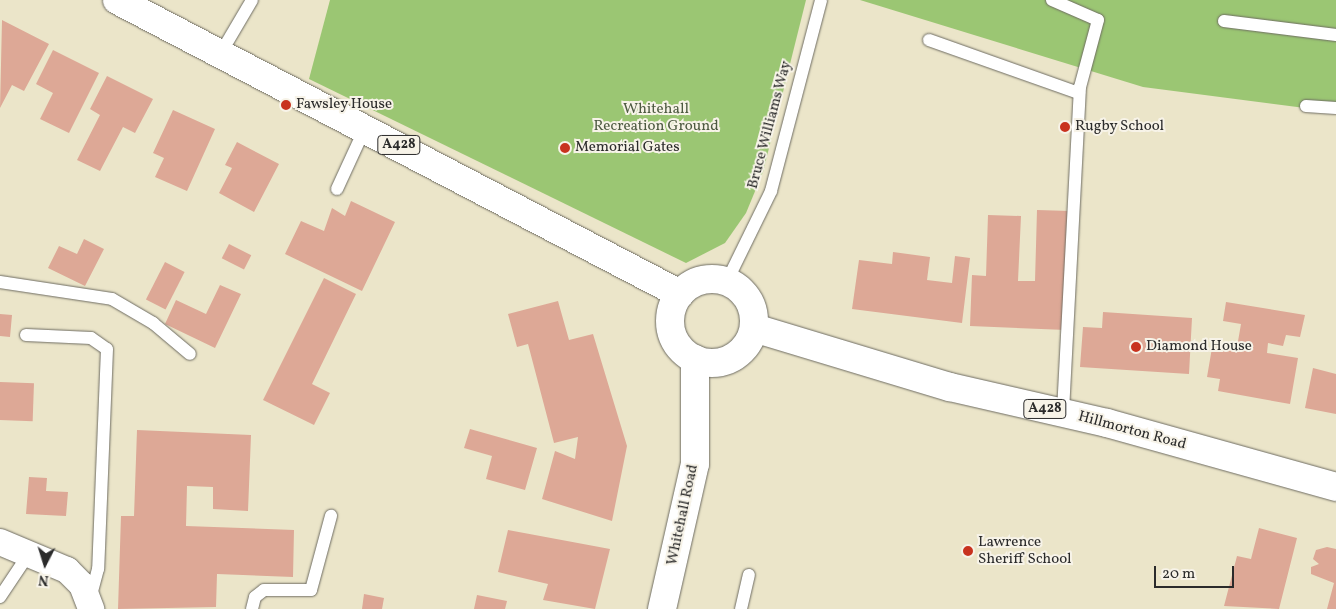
<!DOCTYPE html>
<html>
<head>
<meta charset="utf-8">
<style>
  body { margin:0 }
  #map { position:relative; width:1336px; height:609px; overflow:hidden; background:#ebe5c9; font-family:Vollkorn,serif }
  div>[style] { position:absolute }
  [style*='--x'] { left:calc(var(--x)*1px); top:calc(var(--y)*1px); width:calc(var(--w)*1px); rotate:calc(var(--a)*1deg) }
  .green>* { inset:0; background:#9bc673 }
  .building>* { inset:0; background:#dda896; transform-origin:0 0 }
  .roads { filter:drop-shadow(0 0 1px #6e6c62) drop-shadow(0 0 1px #6e6c62) }
  .lane>* { height:12px; margin:-6px; padding:0 6px; transform-origin:6px; border-radius:6px; background:#fff }
  .street>* { height:26px; margin:-13px; padding:0 13px; transform-origin:13px; border-radius:13px; background:#fff }
  .secondary>* { height:28px; margin:-14px; padding:0 14px; transform-origin:14px; border-radius:14px; background:#fff }
  .highway>* { height:28px; margin:-14px; padding:0 14px; transform-origin:14px; border-radius:14px; background:#fff }
  .highway>.ring { margin:-14px; padding:0; box-sizing:content-box; background:none; border:28px solid #fff; border-radius:50% }
  .dots>* { width:14px; height:14px; translate:-50% -50%; box-sizing:border-box; border:2px solid #f7f3e8; border-radius:50% }
  span { translate:-50% -50%; white-space:nowrap; text-align:center; line-height:1.15; -webkit-text-stroke:4px #f7f3e8; paint-order:stroke }
  .shield-label span { padding:1px 4px; background:#f7f3e8; border:1px solid; border-radius:4px; -webkit-text-stroke-width:0 }
  .shield-label { font-size:14px; color:#2b2b2b; font-weight:700 }
  .poi-label { font-size:15px; color:#2b2b2b }
  .left { translate:0 -50%; text-align:left }
  .park-label { font-size:15px; color:#4d5a41 }
  .street-label { font-size:15px; color:#2b2b2b }
  .north { position:absolute; left:20px; top:539px; width:50px; height:50px; -webkit-text-stroke:4px #f7f3e8; paint-order:stroke; rotate:185deg; font-size:14px; font-weight:700; line-height:20px; text-align:center; color:#2b2b2b }
  .north::after { content:''; display:block; margin:auto; width:18px; height:22px; background:#2b2b2b; clip-path:polygon(50% 0,100% 100%,50% 72%,0 100%) }
  .scale { position:absolute; left:1154px; top:566px; width:80px; height:22px; box-sizing:border-box; border:2px solid #2b2b2b; border-top:0; padding-left:6px; font-size:15px; line-height:18px; white-space:nowrap; color:#2b2b2b; -webkit-text-stroke:4px #f7f3e8; paint-order:stroke }
</style>
</head>
<body>
<div id="map">
  <div class="green">
    <i style="clip-path:polygon(330px 0,806px 0,763px 172px,746px 213px,725px 243px,686px 263px,309px 79px)"></i>
    <i style="clip-path:polygon(860px 0,1336px 0,1336px 112px,1143px 87px)"></i>
  </div>
  <div class="building">
    <i style="clip-path:polygon(2px 20px,49px 44px,24px 91px,12px 85px,0 108px)"></i>
    <i style="clip-path:polygon(53px 50px,99px 73px,69px 133px,40px 119px,53px 93px,36px 84px)"></i>
    <i style="clip-path:polygon(107px 76px,153px 99px,135px 133px,123px 127px,100px 171px,77px 160px,100px 115px,90px 109px)"></i>
    <i style="clip-path:polygon(173px 110px,215px 129px,187px 191px,155px 177px,164px 158px,153px 153px)"></i>
    <i style="clip-path:polygon(237px 142px,279px 164px,254px 212px,219px 193px,232px 168px,225px 165px)"></i>
    <i style="clip-path:polygon(351px 201px,395px 222px,362px 291px,285px 254px,301px 221px,324px 231px,332px 208px,345px 216px)"></i>
    <i style="clip-path:polygon(1037px 210px,1070px 211px,1066px 330px,970px 326px,972px 275px,986px 276px,988px 215px,1021px 216px,1018px 281px,1035px 281px)"></i>
    <i style="clip-path:polygon(84px 239px,104px 249px,85px 286px,48px 268px,59px 246px,77px 254px)"></i>
    <i style="left:229px;top:244px;width:25px;height:16px;rotate:27deg"></i>
    <i style="clip-path:polygon(893px 252px,930px 257px,927px 280px,952px 283px,955px 256px,970px 258px,962px 323px,852px 309px,859px 260px,892px 264px)"></i>
    <i style="left:165px;top:262px;width:22px;height:42px;rotate:27deg"></i>
    <i style="clip-path:polygon(324px 278px,356px 294px,312px 384px,330px 393px,314px 425px,263px 400px)"></i>
    <i style="clip-path:polygon(220px 285px,241px 294px,215px 348px,165px 324px,176px 300px,206px 314px)"></i>
    <i style="clip-path:polygon(558px 301px,569px 340px,593px 334px,627px 446px,612px 521px,542px 499px,555px 451px,575px 459px,578px 437px,554px 443px,528px 344px,517px 347px,508px 314px)"></i>
    <i style="clip-path:polygon(1226px 302px,1305px 315px,1300px 337px,1286px 335px,1283px 346px,1268px 343px,1267px 353px,1298px 358px,1290px 404px,1218px 391px,1220px 379px,1207px 377px,1213px 342px,1237px 347px,1241px 324px,1223px 321px)"></i>
    <i style="clip-path:polygon(1103px 312px,1192px 318px,1189px 374px,1080px 367px,1083px 327px,1102px 328px)"></i>
    <i style="clip-path:polygon(0 314px,12px 315px,10px 337px,0 336px)"></i>
    <i style="clip-path:polygon(1313px 368px,1336px 374px,1336px 414px,1305px 408px)"></i>
    <i style="left:0;top:382px;width:34px;height:38px;rotate:2deg"></i>
    <i style="clip-path:polygon(470px 429px,537px 448px,525px 490px,486px 479px,492px 456px,464px 448px)"></i>
    <i style="clip-path:polygon(137px 430px,251px 435px,248px 511px,213px 509px,213px 487px,187px 486px,186px 526px,294px 530px,293px 577px,217px 574px,216px 607px,118px 609px,121px 516px,134px 516px)"></i>
    <i style="clip-path:polygon(29px 477px,47px 478px,46px 491px,68px 492px,66px 516px,26px 514px)"></i>
    <i style="clip-path:polygon(1259px 528px,1297px 538px,1279px 609px,1224px 606px,1237px 556px,1251px 559px)"></i>
    <i style="clip-path:polygon(508px 530px,610px 549px,595px 609px,543px 600px,548px 584px,498px 572px)"></i>
    <i style="clip-path:polygon(1327px 547px,1336px 549px,1336px 609px,1327px 609px,1334px 583px,1311px 574px,1311px 567px,1319px 564px,1313px 559px,1316px 550px)"></i>
    <i style="clip-path:polygon(364px 594px,384px 598px,382px 609px,362px 609px)"></i>
    <i style="clip-path:polygon(477px 595px,507px 601px,505px 609px,474px 609px)"></i>
  </div>
  <div class="roads">
    <div class="lane">
      <i style="--x:1052;--y:0;--w:50;--a:23.5"></i>
      <i style="--x:1098;--y:20;--w:69;--a:105"></i>
      <i style="--x:1080;--y:87;--w:326;--a:93"></i>
      <i style="--x:1224;--y:21;--w:113;--a:7.1"></i>
      <i style="--x:929;--y:40;--w:159;--a:19.5"></i>
      <i style="--x:222;--y:51;--w:59;--a:-59.5"></i>
      <i style="--x:1306;--y:106;--w:30;--a:4"></i>
      <i style="--x:337;--y:189;--w:67;--a:-65.3"></i>
      <i style="--x:727;--y:281;--w:100;--a:-63.9"></i>
      <i style="--x:771;--y:191;--w:197;--a:-75.3"></i>
      <i style="--x:0;--y:282;--w:113;--a:8.6"></i>
      <i style="--x:112;--y:299;--w:48;--a:30.3"></i>
      <i style="--x:153;--y:323;--w:48;--a:40"></i>
      <i style="--x:26;--y:335;--w:65;--a:2.6"></i>
      <i style="--x:91;--y:338;--w:19;--a:35"></i>
      <i style="--x:107;--y:349;--w:220;--a:92.3"></i>
      <i style="--x:98;--y:569;--w:30;--a:105"></i>
      <i style="--x:0;--y:597;--w:50;--a:-56.3"></i>
      <i style="--x:252;--y:609;--w:12;--a:-76"></i>
      <i style="--x:255;--y:597;--w:11;--a:-38"></i>
      <i style="--x:264;--y:590;--w:47;--a:0"></i>
      <i style="--x:311;--y:590;--w:77;--a:-74.9"></i>
      <i style="--x:741;--y:609;--w:35;--a:-77"></i>
    </div>
    <div class="street">
      <i style="--x:0;--y:542;--w:73;--a:22.7"></i>
      <i style="--x:67;--y:570;--w:21;--a:45"></i>
      <i style="--x:82;--y:585;--w:26;--a:69"></i>
    </div>
    <div class="secondary">
      <i style="--x:662;--y:609;--w:149;--a:-77.2"></i>
      <i style="--x:695;--y:464;--w:105;--a:-90"></i>
    </div>
    <div class="highway">
      <i style="--x:117;--y:0;--w:635;--a:27.57"></i>
      <i class="ring" style="left:670px;top:279px;width:56px;height:56px"></i>
      <i style="--x:754;--y:328;--w:205;--a:16.8"></i>
      <i style="--x:950;--y:387;--w:161;--a:12.9"></i>
      <i style="--x:1107;--y:423;--w:238;--a:15.6"></i>
    </div>
  </div>
  <div class="dots">
    <i style="left:286px;top:105px;background:#c8321e"></i>
    <i style="left:1065px;top:127px;background:#c8321e"></i>
    <i style="left:565px;top:148px;background:#c8321e"></i>
    <i style="left:1136px;top:347px;background:#c8321e"></i>
    <i style="left:968px;top:551px;background:#c8321e"></i>
  </div>
  <div class="shield-label">
    <span style="left:399px;top:145px">A428</span>
    <span style="left:1045px;top:409px">A428</span>
  </div>
  <div class="poi-label">
    <span class="left" style="left:296px;top:105px">Fawsley House</span>
    <span class="left" style="left:1075px;top:127px">Rugby School</span>
    <span class="left" style="left:575px;top:148px">Memorial Gates</span>
    <span class="left" style="left:1146px;top:347px">Diamond House</span>
    <span class="left" style="left:978px;top:551px">Lawrence<br>Sheriff School</span>
  </div>
  <div class="park-label">
    <span style="left:656px;top:118px">Whitehall<br>Recreation Ground</span>
  </div>
  <div class="street-label">
    <span style="left:770px;top:125px;rotate:-75deg">Bruce Williams Way</span>
    <span style="left:1132px;top:431px;rotate:15deg">Hillmorton Road</span>
    <span style="left:683px;top:515px;rotate:-78deg">Whitehall Road</span>
  </div>
  <div class="north">N</div>
  <div class="scale">20 m</div>
</div>
</body>
</html>
